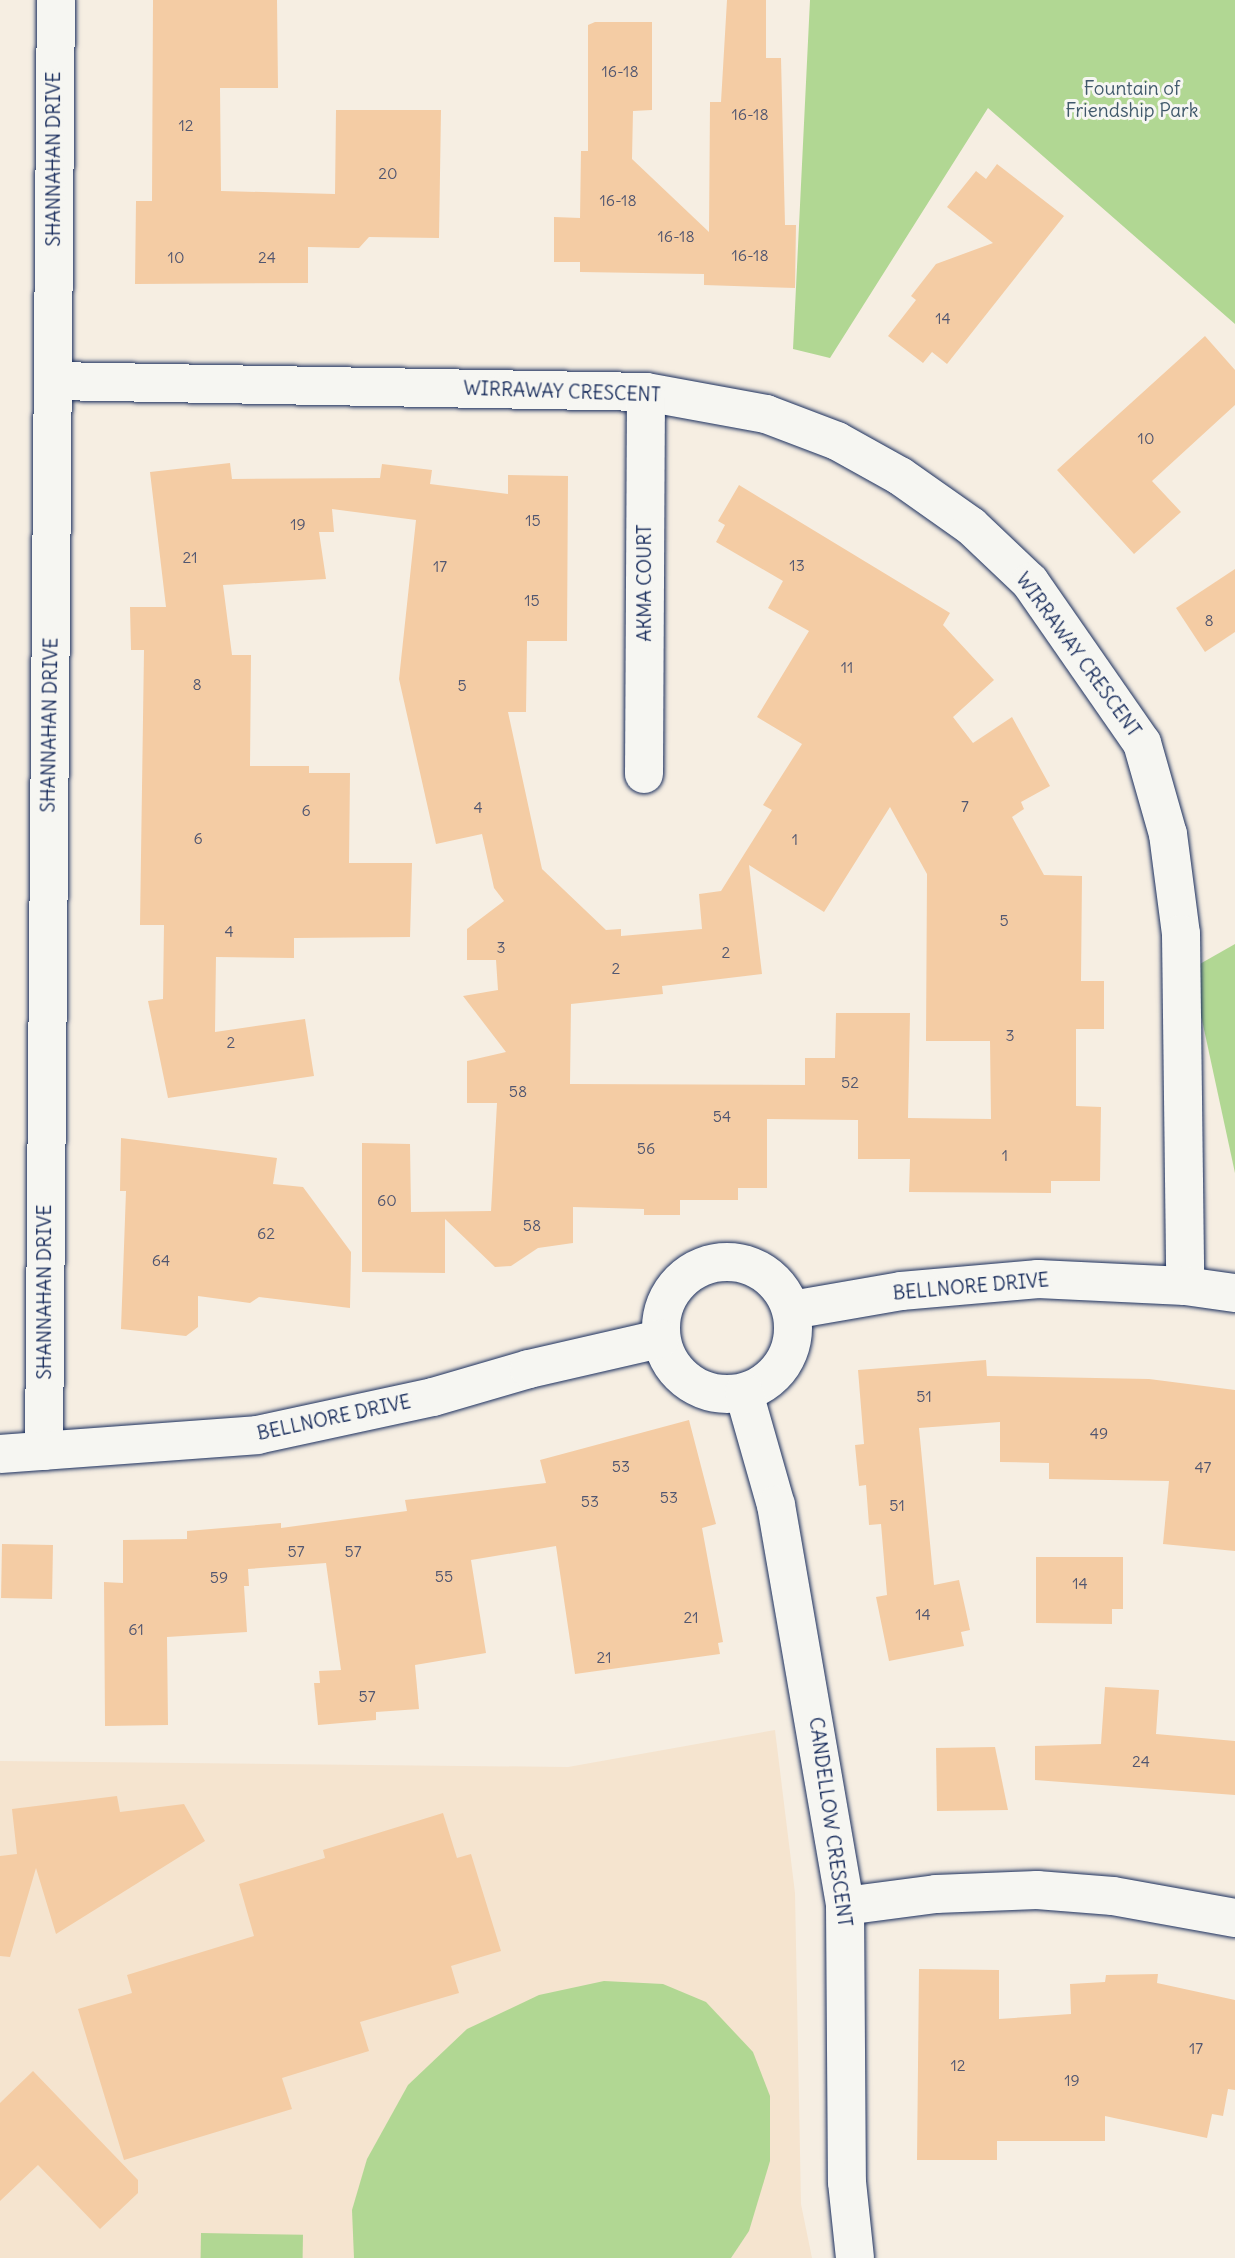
<!DOCTYPE html>
<html>
<head>
<meta charset="utf-8">
<style>
  body { margin:0 }
  #map { position:relative; width:1235px; height:2258px; overflow:hidden; background:#f6eee2; font-family:Delius,sans-serif }
  div>[style] { position:absolute }
  [style*='--x'] { left:calc(var(--x)*1px); top:calc(var(--y)*1px); width:calc(var(--w)*1px); rotate:calc(var(--a)*1deg) }
  .built>* { inset:0; background:#f5e4cf }
  .green>* { inset:0; background:#b1d793; transform-origin:0 0 }
  .building>* { inset:0; background:#f4cca4; transform-origin:0 0 }
  .roads { filter:drop-shadow(0 0 2px #1b2f5e) drop-shadow(0 0 2px #1b2f5e) }
  .street>* { height:38px; margin:-19px; padding:0 19px; transform-origin:19px; border-radius:19px; background:#f6f6f2 }
  .street>.ring { margin:-19px; padding:0; box-sizing:content-box; background:none; border:38px solid #f6f6f2; border-radius:50% }
  span { translate:-50% -50%; white-space:nowrap; text-align:center; line-height:1.15; -webkit-text-stroke:6px #f6f6f2; paint-order:stroke }
  .number-label { font-size:16px; color:#515670 }
  .number-label span { -webkit-text-stroke-width:0 }
  .park-label { font-size:19px; color:#40596b }
  .street-label { font-size:19px; color:#1b2f5e }
</style>
</head>
<body>
<div id="map">
  <div class="built">
    <i style="clip-path:polygon(775px 1730px,795px 1893px,801px 2204px,812px 2258px,0 2258px,0 1761px,568px 1767px)"></i>
  </div>
  <div class="green">
    <i style="clip-path:polygon(810px 0,1235px 0,1235px 324px,988px 108px,830px 358px,793px 349px)"></i>
    <i style="clip-path:polygon(1235px 944px,1235px 1173px,1191px 969px)"></i>
    <i style="clip-path:polygon(604px 1981px,663px 1984px,706px 2002px,753px 2052px,770px 2096px,770px 2161px,749px 2231px,731px 2258px,354px 2258px,352px 2210px,367px 2159px,408px 2085px,467px 2029px,539px 1995px)"></i>
    <i style="left:201px;top:2233px;width:102px;height:25px;rotate:1deg"></i>
  </div>
  <div class="building">
    <i style="clip-path:polygon(153px 0,277px 0,278px 88px,220px 88px,221px 191px,335px 194px,336px 110px,441px 110px,439px 238px,369px 237px,359px 248px,308px 247px,308px 283px,135px 284px,136px 201px,152px 201px)"></i>
    <i style="clip-path:polygon(727px 0,766px 0,766px 58px,781px 58px,785px 225px,796px 225px,795px 288px,704px 285px,704px 274px,580px 272px,580px 262px,554px 262px,554px 217px,580px 218px,581px 151px,588px 151px,588px 25px,595px 22px,652px 22px,652px 110px,633px 111px,632px 159px,709px 232px,710px 102px,721px 102px)"></i>
    <i style="clip-path:polygon(997px 164px,1064px 216px,947px 364px,932px 352px,923px 363px,888px 336px,916px 300px,911px 296px,936px 264px,993px 243px,947px 207px,976px 171px,986px 179px)"></i>
    <i style="clip-path:polygon(1205px 336px,1235px 370px,1235px 405px,1152px 481px,1181px 512px,1134px 554px,1057px 470px)"></i>
    <i style="clip-path:polygon(evenodd,230px 463px,232px 479px,380px 478px,382px 464px,432px 470px,430px 484px,508px 494px,508px 475px,568px 476px,567px 641px,527px 641px,526px 712px,508px 712px,542px 869px,606px 930px,621px 929px,621px 936px,702px 929px,699px 894px,721px 891px,772px 810px,763px 805px,802px 744px,757px 717px,809px 631px,768px 608px,783px 581px,716px 542px,725px 525px,718px 521px,739px 485px,950px 613px,943px 625px,994px 680px,953px 717px,973px 743px,1012px 717px,1050px 786px,1021px 802px,1024px 809px,1012px 817px,1044px 875px,1082px 876px,1081px 981px,1104px 981px,1104px 1029px,1076px 1029px,1076px 1106px,1101px 1107px,1100px 1181px,1051px 1181px,1051px 1193px,909px 1192px,910px 1159px,858px 1159px,858px 1120px,767px 1119px,767px 1188px,738px 1188px,738px 1200px,680px 1200px,680px 1215px,644px 1215px,644px 1209px,573px 1207px,573px 1243px,538px 1248px,511px 1266px,495px 1267px,445px 1219px,445px 1273px,362px 1272px,362px 1143px,410px 1144px,411px 1212px,491px 1211px,497px 1103px,467px 1103px,467px 1061px,506px 1052px,463px 996px,498px 990px,496px 960px,467px 960px,467px 929px,504px 901px,494px 888px,482px 834px,436px 844px,399px 679px,416px 520px,332px 509px,334px 532px,319px 532px,326px 579px,223px 585px,232px 655px,251px 655px,250px 766px,309px 766px,309px 773px,350px 773px,349px 863px,412px 863px,410px 937px,294px 938px,294px 958px,216px 957px,215px 1032px,305px 1019px,314px 1076px,168px 1098px,148px 1001px,163px 999px,164px 925px,140px 925px,144px 650px,131px 650px,130px 607px,166px 607px,150px 472px,230px 463px,890px 807px,927px 874px,926px 1041px,990px 1041px,991px 1119px,908px 1118px,910px 1013px,836px 1013px,835px 1058px,805px 1058px,805px 1085px,570px 1084px,571px 1004px,663px 994px,662px 986px,762px 974px,749px 865px,824px 912px,890px 807px)"></i>
    <i style="clip-path:polygon(1235px 569px,1235px 632px,1205px 652px,1176px 608px)"></i>
    <i style="clip-path:polygon(121px 1138px,277px 1158px,273px 1184px,303px 1187px,351px 1252px,350px 1308px,259px 1297px,250px 1303px,198px 1296px,198px 1327px,186px 1336px,121px 1329px,126px 1191px,120px 1191px)"></i>
    <i style="clip-path:polygon(986px 1360px,987px 1376px,1149px 1379px,1235px 1390px,1235px 1551px,1163px 1544px,1169px 1481px,1049px 1479px,1049px 1463px,1000px 1462px,1000px 1422px,919px 1428px,934px 1585px,959px 1580px,970px 1630px,961px 1632px,964px 1646px,889px 1661px,876px 1597px,887px 1595px,881px 1524px,869px 1525px,866px 1485px,859px 1486px,855px 1445px,864px 1444px,858px 1370px)"></i>
    <i style="clip-path:polygon(689px 1420px,716px 1524px,702px 1528px,723px 1642px,718px 1643px,720px 1654px,575px 1674px,556px 1546px,471px 1560px,486px 1653px,415px 1665px,419px 1709px,376px 1712px,376px 1720px,318px 1725px,314px 1683px,320px 1683px,319px 1671px,341px 1670px,326px 1563px,248px 1569px,249px 1586px,244px 1586px,247px 1632px,167px 1637px,168px 1725px,105px 1726px,104px 1582px,123px 1583px,123px 1540px,187px 1539px,187px 1531px,281px 1523px,281px 1528px,407px 1511px,405px 1500px,546px 1483px,540px 1460px)"></i>
    <i style="left:2px;top:1544px;width:51px;height:54px;rotate:1deg"></i>
    <i style="clip-path:polygon(1036px 1557px,1123px 1557px,1123px 1609px,1112px 1609px,1112px 1624px,1036px 1623px)"></i>
    <i style="clip-path:polygon(1105px 1687px,1159px 1690px,1156px 1734px,1235px 1741px,1235px 1795px,1035px 1780px,1035px 1746px,1101px 1744px)"></i>
    <i style="clip-path:polygon(995px 1747px,1008px 1810px,937px 1811px,936px 1748px)"></i>
    <i style="clip-path:polygon(117px 1796px,120px 1812px,184px 1804px,205px 1841px,56px 1934px,36px 1868px,10px 1957px,0 1956px,0 1856px,17px 1854px,12px 1809px)"></i>
    <i style="clip-path:polygon(443px 1813px,457px 1858px,471px 1854px,501px 1951px,451px 1966px,459px 1993px,360px 2022px,369px 2051px,282px 2078px,292px 2109px,124px 2160px,78px 2009px,132px 1993px,127px 1975px,254px 1936px,239px 1884px,325px 1858px,323px 1850px)"></i>
    <i style="clip-path:polygon(919px 1969px,999px 1970px,999px 2019px,1071px 2014px,1070px 1984px,1105px 1982px,1106px 1975px,1158px 1974px,1157px 1983px,1235px 2000px,1235px 2090px,1228px 2089px,1223px 2116px,1212px 2114px,1207px 2138px,1105px 2116px,1105px 2141px,997px 2141px,997px 2160px,917px 2160px)"></i>
    <i style="clip-path:polygon(33px 2071px,138px 2180px,138px 2193px,100px 2229px,38px 2165px,0 2201px,0 2103px)"></i>
  </div>
  <div class="roads">
    <div class="street">
      <i style="--x:53;--y:381;--w:593;--a:1.06"></i>
      <i style="--x:646;--y:392;--w:122;--a:10.4"></i>
      <i style="--x:766;--y:414;--w:76;--a:20.8"></i>
      <i style="--x:837;--y:441;--w:72;--a:29.1"></i>
      <i style="--x:900;--y:476;--w:87;--a:35.2"></i>
      <i style="--x:971;--y:526;--w:81;--a:43.5"></i>
      <i style="--x:1030;--y:582;--w:196;--a:55.2"></i>
      <i style="--x:1142;--y:743;--w:95;--a:74.1"></i>
      <i style="--x:1168;--y:834;--w:101;--a:82.6"></i>
      <i style="--x:1181;--y:934;--w:352;--a:89.3"></i>
      <i style="--x:644;--y:774;--w:382;--a:-89.7"></i>
      <i class="ring" style="left:661px;top:1262px;width:94px;height:94px"></i>
      <i style="--x:792;--y:1310;--w:111;--a:-9.9"></i>
      <i style="--x:901;--y:1291;--w:138;--a:-5"></i>
      <i style="--x:1038;--y:1279;--w:147;--a:2.7"></i>
      <i style="--x:1185;--y:1286;--w:50;--a:8"></i>
      <i style="--x:744;--y:1393;--w:116;--a:74.1"></i>
      <i style="--x:776;--y:1505;--w:407;--a:80.2"></i>
      <i style="--x:845;--y:1906;--w:276;--a:89.6"></i>
      <i style="--x:847;--y:2182;--w:76;--a:84"></i>
      <i style="--x:44;--y:1451;--w:1451;--a:-89.53"></i>
      <i style="--x:0;--y:1454;--w:258;--a:-4.2"></i>
      <i style="--x:257;--y:1435;--w:180;--a:-12.2"></i>
      <i style="--x:433;--y:1397;--w:100;--a:-16.3"></i>
      <i style="--x:529;--y:1369;--w:134;--a:-12.9"></i>
      <i style="--x:845;--y:1906;--w:92;--a:-7.5"></i>
      <i style="--x:936;--y:1894;--w:101;--a:-2.3"></i>
      <i style="--x:1037;--y:1890;--w:76;--a:4.5"></i>
      <i style="--x:1113;--y:1896;--w:124;--a:10.2"></i>
    </div>
  </div>
  <div class="number-label">
    <span style="left:620px;top:71px">16-18</span>
    <span style="left:750px;top:114px">16-18</span>
    <span style="left:186px;top:125px">12</span>
    <span style="left:388px;top:173px">20</span>
    <span style="left:618px;top:200px">16-18</span>
    <span style="left:676px;top:236px">16-18</span>
    <span style="left:750px;top:255px">16-18</span>
    <span style="left:176px;top:257px">10</span>
    <span style="left:267px;top:257px">24</span>
    <span style="left:943px;top:318px">14</span>
    <span style="left:1146px;top:438px">10</span>
    <span style="left:533px;top:520px">15</span>
    <span style="left:298px;top:524px">19</span>
    <span style="left:190px;top:557px">21</span>
    <span style="left:797px;top:565px">13</span>
    <span style="left:440px;top:566px">17</span>
    <span style="left:532px;top:600px">15</span>
    <span style="left:1209px;top:620px">8</span>
    <span style="left:847px;top:667px">11</span>
    <span style="left:197px;top:684px">8</span>
    <span style="left:462px;top:685px">5</span>
    <span style="left:965px;top:806px">7</span>
    <span style="left:478px;top:807px">4</span>
    <span style="left:306px;top:810px">6</span>
    <span style="left:198px;top:838px">6</span>
    <span style="left:795px;top:839px">1</span>
    <span style="left:1004px;top:920px">5</span>
    <span style="left:229px;top:931px">4</span>
    <span style="left:501px;top:947px">3</span>
    <span style="left:726px;top:952px">2</span>
    <span style="left:616px;top:968px">2</span>
    <span style="left:1010px;top:1035px">3</span>
    <span style="left:231px;top:1042px">2</span>
    <span style="left:850px;top:1082px">52</span>
    <span style="left:518px;top:1091px">58</span>
    <span style="left:722px;top:1116px">54</span>
    <span style="left:646px;top:1148px">56</span>
    <span style="left:1005px;top:1155px">1</span>
    <span style="left:387px;top:1200px">60</span>
    <span style="left:532px;top:1225px">58</span>
    <span style="left:266px;top:1233px">62</span>
    <span style="left:161px;top:1260px">64</span>
    <span style="left:924px;top:1396px">51</span>
    <span style="left:1099px;top:1433px">49</span>
    <span style="left:621px;top:1466px">53</span>
    <span style="left:1203px;top:1467px">47</span>
    <span style="left:669px;top:1497px">53</span>
    <span style="left:590px;top:1501px">53</span>
    <span style="left:897px;top:1505px">51</span>
    <span style="left:296px;top:1551px">57</span>
    <span style="left:353px;top:1551px">57</span>
    <span style="left:444px;top:1576px">55</span>
    <span style="left:219px;top:1577px">59</span>
    <span style="left:1080px;top:1583px">14</span>
    <span style="left:923px;top:1614px">14</span>
    <span style="left:691px;top:1617px">21</span>
    <span style="left:136px;top:1629px">61</span>
    <span style="left:604px;top:1657px">21</span>
    <span style="left:367px;top:1696px">57</span>
    <span style="left:1141px;top:1761px">24</span>
    <span style="left:1196px;top:2048px">17</span>
    <span style="left:958px;top:2065px">12</span>
    <span style="left:1072px;top:2080px">19</span>
  </div>
  <div class="park-label">
    <span style="left:1132px;top:100px">Fountain of<br>Friendship Park</span>
  </div>
  <div class="street-label">
    <span style="left:54px;top:159px;rotate:-90deg">SHANNAHAN DRIVE</span>
    <span style="left:562px;top:392px;rotate:2deg">WIRRAWAY CRESCENT</span>
    <span style="left:645px;top:583px;rotate:-90deg">AKMA COURT</span>
    <span style="left:1078px;top:655px;rotate:54deg">WIRRAWAY CRESCENT</span>
    <span style="left:50px;top:725px;rotate:-89deg">SHANNAHAN DRIVE</span>
    <span style="left:971px;top:1287px;rotate:-5deg">BELLNORE DRIVE</span>
    <span style="left:45px;top:1292px;rotate:-90deg">SHANNAHAN DRIVE</span>
    <span style="left:334px;top:1418px;rotate:-12deg">BELLNORE DRIVE</span>
    <span style="left:830px;top:1822px;rotate:82deg">CANDELLOW CRESCENT</span>
  </div>
</div>
</body>
</html>
